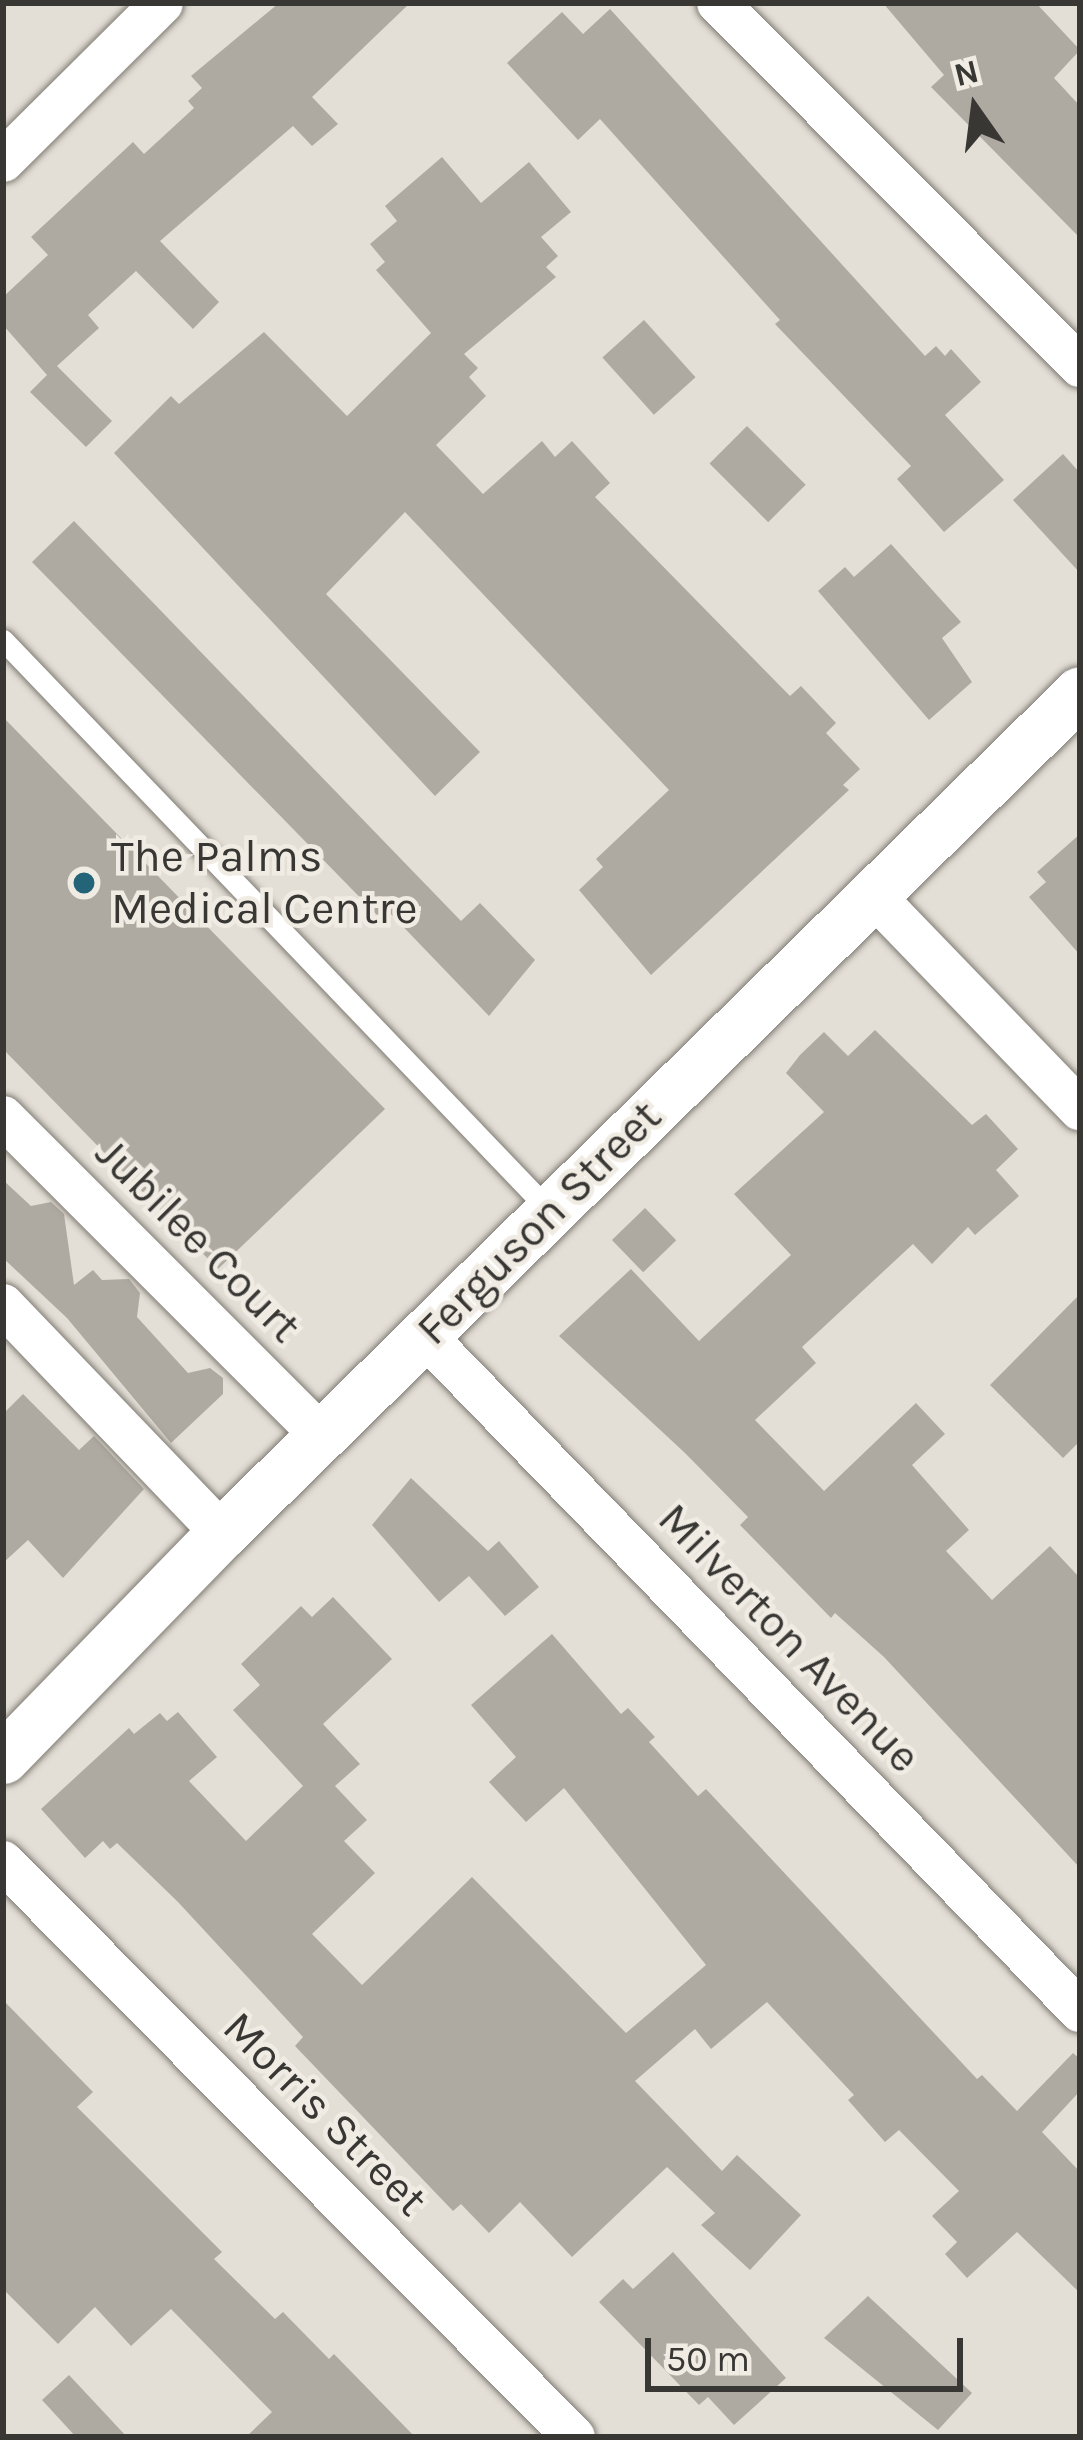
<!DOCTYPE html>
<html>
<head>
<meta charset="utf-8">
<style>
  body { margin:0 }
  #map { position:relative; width:1083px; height:2440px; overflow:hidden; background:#e3dfd7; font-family:Karla,sans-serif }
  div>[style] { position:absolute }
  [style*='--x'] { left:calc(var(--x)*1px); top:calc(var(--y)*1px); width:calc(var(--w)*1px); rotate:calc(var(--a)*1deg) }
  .building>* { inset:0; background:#aeaaa2; transform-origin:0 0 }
  .roads { filter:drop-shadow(0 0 3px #807c74) drop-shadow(0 0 3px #807c74) }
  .service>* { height:21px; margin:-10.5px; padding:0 10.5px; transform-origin:10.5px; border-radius:10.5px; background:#fff }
  .minor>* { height:42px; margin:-21px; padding:0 21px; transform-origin:21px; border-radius:21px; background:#fff }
  .tertiary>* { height:51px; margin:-25.5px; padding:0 25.5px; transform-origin:25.5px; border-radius:25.5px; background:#fff }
  .dots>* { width:33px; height:33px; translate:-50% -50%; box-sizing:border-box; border:6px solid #f0ece4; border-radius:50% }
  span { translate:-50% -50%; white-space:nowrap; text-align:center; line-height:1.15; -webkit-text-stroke:9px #f0ece4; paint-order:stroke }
  .poi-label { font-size:45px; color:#383734 }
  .left { translate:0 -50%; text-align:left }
  .street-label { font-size:45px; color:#383734 }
  .frame { position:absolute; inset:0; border:6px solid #383734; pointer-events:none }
  .north { position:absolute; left:915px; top:48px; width:120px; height:120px; -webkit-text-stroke:9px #f0ece4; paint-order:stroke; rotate:346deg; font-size:33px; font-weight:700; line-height:48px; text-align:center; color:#383734 }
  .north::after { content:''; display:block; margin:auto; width:42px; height:54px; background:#383734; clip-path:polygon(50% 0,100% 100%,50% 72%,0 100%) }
  .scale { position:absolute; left:645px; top:2338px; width:318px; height:54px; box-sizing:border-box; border:6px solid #383734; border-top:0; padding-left:15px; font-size:36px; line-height:42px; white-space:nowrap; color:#383734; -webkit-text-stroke:9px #f0ece4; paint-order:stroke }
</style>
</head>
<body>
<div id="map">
  <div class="building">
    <i style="clip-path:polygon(279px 3px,410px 3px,312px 97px,338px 124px,312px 146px,293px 126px,160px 241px,219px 302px,193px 329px,136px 271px,88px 315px,99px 328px,57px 366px,112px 421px,86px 447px,30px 392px,47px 375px,3px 325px,3px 297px,48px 255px,31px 237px,133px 142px,144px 154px,194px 108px,188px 101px,202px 88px,191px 76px)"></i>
    <i style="clip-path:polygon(883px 3px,1036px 3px,1080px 50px,1054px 78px,1080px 106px,1080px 238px,931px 87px,944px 75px)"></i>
    <i style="clip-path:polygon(610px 9px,925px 356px,936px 346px,945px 356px,951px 349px,981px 382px,945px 415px,1004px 480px,944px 532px,897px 479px,911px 466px,775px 324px,780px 320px,600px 119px,578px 140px,507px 63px,562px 12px,583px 34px)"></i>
    <i style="clip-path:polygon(442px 157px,481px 203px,529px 162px,571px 212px,541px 237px,558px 256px,546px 267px,556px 277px,464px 354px,478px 368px,469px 377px,486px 396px,436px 445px,483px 494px,542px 441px,555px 457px,572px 441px,610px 483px,595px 497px,790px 696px,801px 686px,836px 723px,826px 733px,860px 769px,843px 785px,849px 790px,651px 975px,579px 890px,603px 867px,596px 859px,669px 790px,405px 512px,326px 594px,480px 752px,435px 796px,114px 453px,171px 396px,179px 404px,264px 332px,347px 416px,431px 333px,376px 270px,385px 262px,370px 244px,397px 221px,385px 206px)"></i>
    <i style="left:644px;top:320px;width:77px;height:56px;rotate:48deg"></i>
    <i style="left:747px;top:426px;width:83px;height:53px;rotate:45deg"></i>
    <i style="clip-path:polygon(1063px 454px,1080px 473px,1080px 573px,1013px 500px)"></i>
    <i style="clip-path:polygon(74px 521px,461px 921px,480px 903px,535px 960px,489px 1016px,388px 911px,380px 918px,32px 562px)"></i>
    <i style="clip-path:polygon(891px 544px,961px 622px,942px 638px,972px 682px,929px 720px,818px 591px,845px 567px,854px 577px)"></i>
    <i style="clip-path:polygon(3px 717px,385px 1109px,218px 1269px,3px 1049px)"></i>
    <i style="clip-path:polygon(1080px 834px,1080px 955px,1029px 897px,1046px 882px,1037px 872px)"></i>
    <i style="clip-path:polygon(875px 1030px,972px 1125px,986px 1114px,1018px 1149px,996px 1170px,1019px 1196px,975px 1235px,968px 1227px,932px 1264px,913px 1244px,802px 1347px,816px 1363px,755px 1420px,824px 1491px,916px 1403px,945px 1434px,912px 1465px,969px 1530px,946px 1551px,992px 1600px,1050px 1546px,1080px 1578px,1080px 1868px,884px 1657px,835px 1613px,831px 1618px,740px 1525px,748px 1517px,685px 1453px,559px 1336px,631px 1269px,699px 1341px,791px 1255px,734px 1194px,824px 1112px,786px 1073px,800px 1055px,824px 1032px,848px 1056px)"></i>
    <i style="clip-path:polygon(3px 1180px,31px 1206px,51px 1202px,64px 1214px,74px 1285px,93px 1270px,102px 1280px,129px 1279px,140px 1293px,137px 1317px,188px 1373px,210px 1368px,223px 1378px,223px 1394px,171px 1443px,67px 1318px,3px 1258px)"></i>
    <i style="left:645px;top:1208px;width:45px;height:46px;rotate:46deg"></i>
    <i style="clip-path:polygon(1080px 1294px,1080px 1441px,1063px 1458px,990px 1385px)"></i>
    <i style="clip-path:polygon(23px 1394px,79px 1450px,94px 1436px,144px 1489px,63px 1578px,28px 1540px,3px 1563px,3px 1414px)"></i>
    <i style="clip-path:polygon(411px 1478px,488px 1551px,499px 1541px,539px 1587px,505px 1616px,469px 1576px,439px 1602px,372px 1525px)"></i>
    <i style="clip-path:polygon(333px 1597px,392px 1659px,323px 1724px,360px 1764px,335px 1786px,367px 1820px,344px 1841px,375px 1873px,312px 1934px,362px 1985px,472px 1877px,626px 2033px,706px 1965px,564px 1788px,526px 1822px,489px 1782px,516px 1757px,471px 1705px,552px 1634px,621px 1714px,628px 1708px,655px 1737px,649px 1742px,698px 1796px,706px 1789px,977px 2079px,982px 2075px,1017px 2111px,1073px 2053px,1080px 2059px,1080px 2091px,1042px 2132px,1080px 2172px,1080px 2293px,1017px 2232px,967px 2278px,945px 2254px,957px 2242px,932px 2216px,959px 2191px,899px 2130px,885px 2142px,848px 2100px,854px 2095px,767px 2002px,711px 2049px,695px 2029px,635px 2081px,722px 2171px,737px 2155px,801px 2215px,750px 2270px,701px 2225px,715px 2213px,667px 2167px,572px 2257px,520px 2202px,489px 2233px,461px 2204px,453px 2211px,295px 2046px,303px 2037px,178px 1902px,117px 1843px,110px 1849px,103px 1841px,85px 1858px,41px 1809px,129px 1728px,134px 1734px,160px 1713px,167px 1721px,178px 1712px,217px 1757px,189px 1781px,246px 1841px,303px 1786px,233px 1710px,260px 1685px,241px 1664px,301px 1606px,312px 1617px)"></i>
    <i style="clip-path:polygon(3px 2000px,93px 2092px,77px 2107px,222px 2252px,214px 2259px,275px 2319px,283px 2312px,329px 2359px,334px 2354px,415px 2437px,246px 2437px,272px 2412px,171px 2309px,131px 2346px,95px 2307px,58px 2344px,3px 2289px)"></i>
    <i style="clip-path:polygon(673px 2252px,786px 2378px,734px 2425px,708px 2397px,699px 2405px,599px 2302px,623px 2279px,633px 2289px)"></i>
    <i style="clip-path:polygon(868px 2296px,972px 2393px,938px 2430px,824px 2338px)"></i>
    <i style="clip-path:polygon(69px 2375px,127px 2437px,76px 2437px,42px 2400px)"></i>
  </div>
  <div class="roads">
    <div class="service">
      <i style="--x:3;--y:640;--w:791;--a:46.23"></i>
    </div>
    <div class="minor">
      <i style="--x:718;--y:3;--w:513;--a:45.08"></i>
      <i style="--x:3;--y:161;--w:224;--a:-44.8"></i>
      <i style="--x:873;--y:895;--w:298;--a:46"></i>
      <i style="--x:3;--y:1117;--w:451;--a:45"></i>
      <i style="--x:3;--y:1305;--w:316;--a:46.2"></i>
      <i style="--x:425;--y:1336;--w:941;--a:45.86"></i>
      <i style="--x:3;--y:1862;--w:810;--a:45.2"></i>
    </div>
    <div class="tertiary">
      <i style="--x:3;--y:1758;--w:314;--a:-45.8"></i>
      <i style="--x:222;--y:1533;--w:1201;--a:-44.43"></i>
    </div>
  </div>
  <div class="dots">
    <i style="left:84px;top:883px;background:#236478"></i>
  </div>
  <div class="poi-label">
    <span class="left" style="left:111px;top:883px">The Palms<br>Medical Centre</span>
  </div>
  <div class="street-label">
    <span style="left:539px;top:1223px;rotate:-45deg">Ferguson Street</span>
    <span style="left:198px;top:1240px;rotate:45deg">Jubilee Court</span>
    <span style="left:789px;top:1638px;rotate:46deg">Milverton Avenue</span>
    <span style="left:325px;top:2114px;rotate:45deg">Morris Street</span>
  </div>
  <div class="frame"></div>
  <div class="north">N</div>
  <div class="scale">50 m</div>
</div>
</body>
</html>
